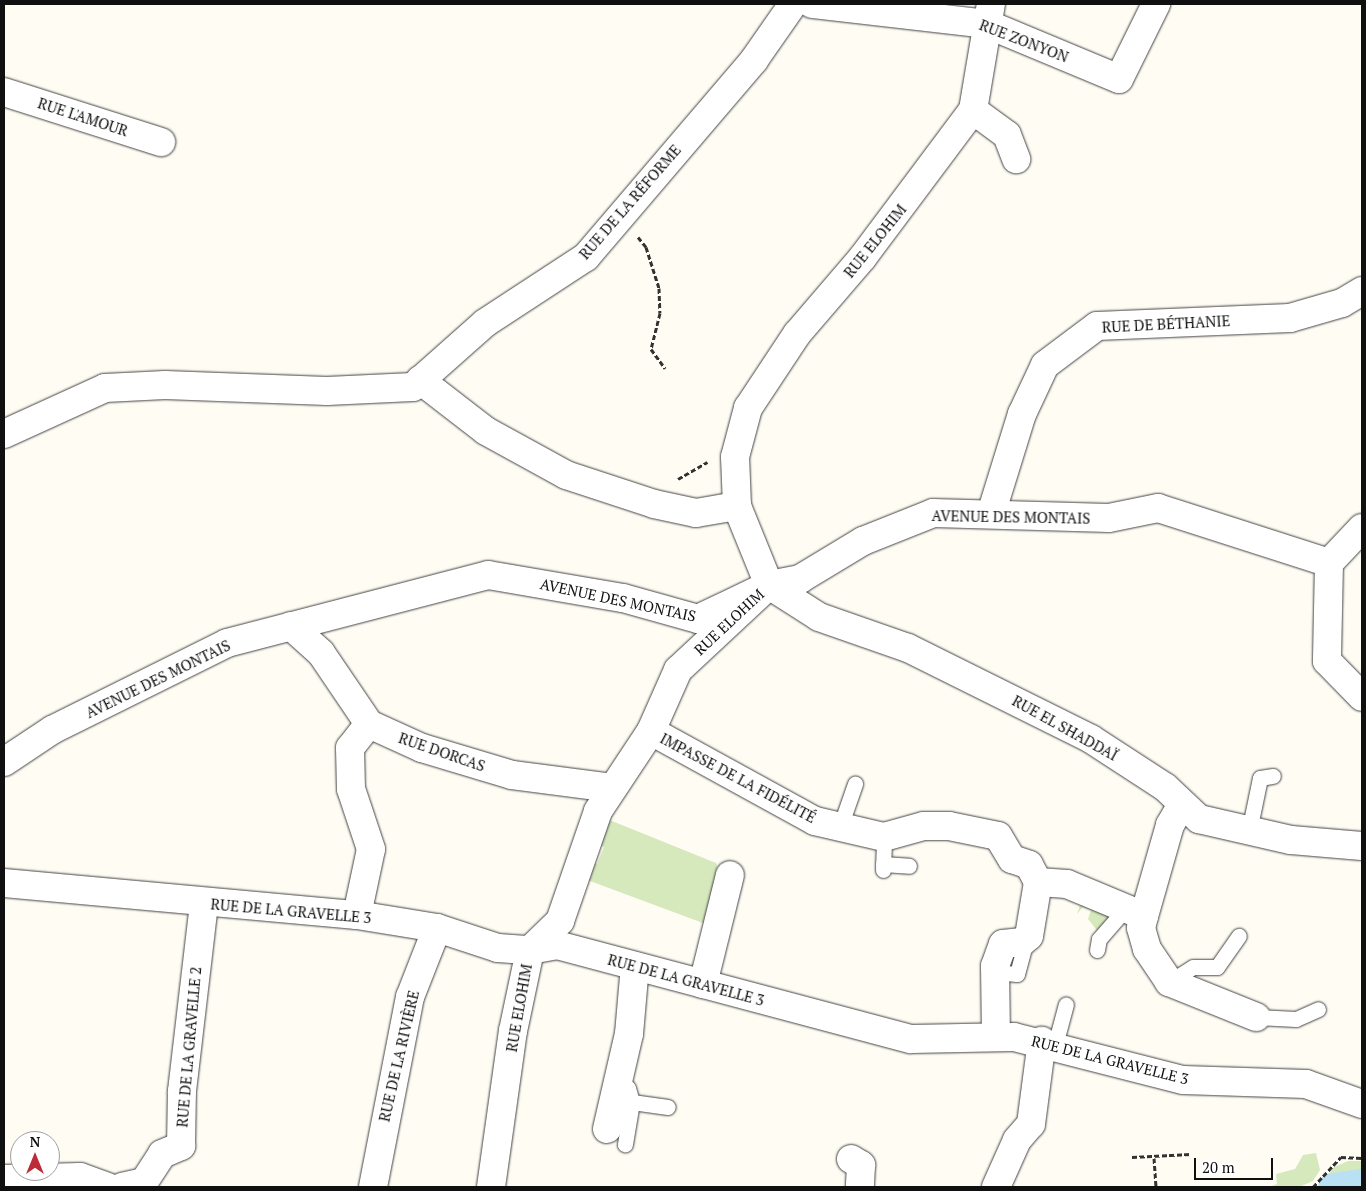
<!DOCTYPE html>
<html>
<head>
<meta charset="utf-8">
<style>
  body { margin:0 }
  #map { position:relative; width:1366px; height:1191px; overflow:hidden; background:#fefcf3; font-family:"PT Serif",serif }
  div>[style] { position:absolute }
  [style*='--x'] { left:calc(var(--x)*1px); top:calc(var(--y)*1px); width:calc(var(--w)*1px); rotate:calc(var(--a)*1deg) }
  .green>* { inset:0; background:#d5e9bd }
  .canal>* { height:28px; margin:-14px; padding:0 14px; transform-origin:14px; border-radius:14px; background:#bae0f4 }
  .path>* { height:3px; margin-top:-1.5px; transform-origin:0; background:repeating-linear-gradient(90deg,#323232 0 5px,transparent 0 7.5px) }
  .roads { filter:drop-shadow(0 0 1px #434343) drop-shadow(0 0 1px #434343) }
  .lane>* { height:15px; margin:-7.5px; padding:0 7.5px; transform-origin:7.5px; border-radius:7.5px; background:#fff }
  .street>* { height:28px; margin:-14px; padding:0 14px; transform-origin:14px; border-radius:14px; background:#fff }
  span { translate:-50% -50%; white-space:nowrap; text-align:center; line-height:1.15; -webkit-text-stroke:5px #fff; paint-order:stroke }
  .street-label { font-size:15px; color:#101010 }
  .frame { position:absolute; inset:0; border:5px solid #101010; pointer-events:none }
  .north { position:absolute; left:10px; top:1131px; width:50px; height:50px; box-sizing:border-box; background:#fff; border:1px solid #9f9f9f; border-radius:50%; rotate:0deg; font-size:14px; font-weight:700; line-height:20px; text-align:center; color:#101010 }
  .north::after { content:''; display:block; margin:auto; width:18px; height:22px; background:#bc2c38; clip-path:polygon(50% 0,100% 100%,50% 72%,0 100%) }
  .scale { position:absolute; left:1194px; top:1158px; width:79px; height:22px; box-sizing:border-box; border:2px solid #101010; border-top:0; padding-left:6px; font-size:15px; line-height:18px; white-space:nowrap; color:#101010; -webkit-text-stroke:4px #fff; paint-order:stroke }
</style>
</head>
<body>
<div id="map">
  <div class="green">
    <i style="clip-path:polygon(607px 819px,716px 863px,719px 871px,711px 926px,582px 878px,589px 861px,597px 864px,604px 847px,596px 844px)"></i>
    <i style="clip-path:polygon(1083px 896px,1115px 914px,1099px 933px,1088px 919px,1091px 910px,1083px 907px,1077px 914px)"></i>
    <i style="clip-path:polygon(1316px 1153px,1320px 1170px,1313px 1181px,1299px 1187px,1269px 1187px,1277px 1184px,1276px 1174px,1295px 1169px,1303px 1155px)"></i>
    <i style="clip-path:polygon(1348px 1161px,1362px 1161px,1362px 1187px,1330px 1187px,1327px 1176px,1334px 1167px)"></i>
  </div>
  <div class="canal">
    <i style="--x:1332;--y:1187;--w:30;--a:-8"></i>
  </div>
  <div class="path">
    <i style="--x:638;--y:237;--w:13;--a:51"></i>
    <i style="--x:646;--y:247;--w:43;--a:72.4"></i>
    <i style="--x:659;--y:288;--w:25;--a:88"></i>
    <i style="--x:660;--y:313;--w:37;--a:104"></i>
    <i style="--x:651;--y:349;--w:24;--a:54"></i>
    <i style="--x:678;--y:479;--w:34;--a:-30"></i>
    <i style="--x:1132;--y:1157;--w:59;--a:-2.9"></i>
    <i style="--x:1154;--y:1158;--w:29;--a:86"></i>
    <i style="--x:1313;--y:1187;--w:41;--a:-47"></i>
    <i style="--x:1341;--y:1157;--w:21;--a:3"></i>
  </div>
  <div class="roads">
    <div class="lane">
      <i style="--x:840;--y:827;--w:46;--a:-70.8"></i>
      <i style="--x:1249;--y:831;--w:54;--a:-78.3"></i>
      <i style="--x:1260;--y:778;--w:13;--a:-9"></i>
      <i style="--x:883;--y:864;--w:26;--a:4"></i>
      <i style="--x:883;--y:870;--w:33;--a:-88"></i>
      <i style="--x:1097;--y:950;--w:11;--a:-80"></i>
      <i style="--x:1099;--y:939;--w:41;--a:-48.9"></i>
      <i style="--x:994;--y:972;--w:23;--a:5"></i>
      <i style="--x:1017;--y:974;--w:35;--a:-75"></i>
      <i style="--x:1169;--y:982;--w:28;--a:-32"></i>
      <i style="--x:1193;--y:967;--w:24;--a:0"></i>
      <i style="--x:1217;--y:967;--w:38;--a:-55"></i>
      <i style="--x:1256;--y:1017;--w:40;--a:2.9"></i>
      <i style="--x:1296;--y:1019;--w:24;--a:-24"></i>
      <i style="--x:1055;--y:1045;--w:42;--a:-75"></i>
      <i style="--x:619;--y:1078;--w:13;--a:48"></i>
      <i style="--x:628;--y:1088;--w:15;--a:74"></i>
      <i style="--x:632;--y:1102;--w:43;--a:99.5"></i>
      <i style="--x:632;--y:1102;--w:36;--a:8"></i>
    </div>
    <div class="street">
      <i style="--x:812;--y:4;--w:176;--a:6.5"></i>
      <i style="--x:987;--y:24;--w:143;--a:22.6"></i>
      <i style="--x:1119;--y:79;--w:84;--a:-63.7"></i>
      <i style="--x:4;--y:92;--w:165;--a:17.7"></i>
      <i style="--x:973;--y:110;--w:42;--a:36.3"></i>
      <i style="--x:1007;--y:135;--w:26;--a:69"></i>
      <i style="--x:420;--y:380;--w:83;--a:37.7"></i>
      <i style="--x:486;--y:431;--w:91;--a:28.8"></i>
      <i style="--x:566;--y:475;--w:93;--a:18.2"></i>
      <i style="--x:654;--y:504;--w:43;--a:12.1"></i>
      <i style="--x:696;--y:513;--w:42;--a:-9.7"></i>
      <i style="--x:4;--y:434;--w:111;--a:-24.5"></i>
      <i style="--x:105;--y:388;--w:60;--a:-2.9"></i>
      <i style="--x:165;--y:385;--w:162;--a:2.1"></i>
      <i style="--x:327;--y:391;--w:86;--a:-2.7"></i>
      <i style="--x:413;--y:387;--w:96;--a:-41.6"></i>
      <i style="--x:485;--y:323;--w:121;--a:-33.2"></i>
      <i style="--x:586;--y:257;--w:259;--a:-49.5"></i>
      <i style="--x:754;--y:60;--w:68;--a:-55.1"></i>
      <i style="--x:991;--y:514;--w:105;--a:-72.8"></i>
      <i style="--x:1022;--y:414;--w:54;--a:-64.9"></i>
      <i style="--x:1045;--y:365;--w:65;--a:-36.9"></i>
      <i style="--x:1097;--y:326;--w:193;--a:-2.4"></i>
      <i style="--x:1290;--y:318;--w:54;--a:-16.1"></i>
      <i style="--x:1342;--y:303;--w:23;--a:-31"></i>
      <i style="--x:1329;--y:563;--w:48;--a:-46.7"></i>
      <i style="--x:769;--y:585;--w:59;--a:32.6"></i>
      <i style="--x:819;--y:617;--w:94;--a:19.2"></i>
      <i style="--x:908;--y:648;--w:204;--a:26.4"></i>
      <i style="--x:1091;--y:739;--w:88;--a:33"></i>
      <i style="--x:1165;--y:787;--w:47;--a:43.3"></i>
      <i style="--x:1199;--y:819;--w:94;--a:12.9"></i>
      <i style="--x:1291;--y:840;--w:71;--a:4.8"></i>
      <i style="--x:291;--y:626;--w:40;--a:42"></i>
      <i style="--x:321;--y:653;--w:86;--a:55.9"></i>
      <i style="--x:369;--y:724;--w:58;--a:24.4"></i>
      <i style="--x:422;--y:748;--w:94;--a:16.7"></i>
      <i style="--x:512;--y:775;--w:101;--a:7.4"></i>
      <i style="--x:651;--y:731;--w:187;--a:28.8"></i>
      <i style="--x:815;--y:821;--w:71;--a:13.1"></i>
      <i style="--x:884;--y:837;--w:41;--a:-15.4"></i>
      <i style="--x:924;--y:826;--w:25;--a:0"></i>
      <i style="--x:949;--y:826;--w:50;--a:11.5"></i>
      <i style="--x:998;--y:836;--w:27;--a:59"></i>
      <i style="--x:1012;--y:859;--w:18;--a:19"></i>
      <i style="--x:1029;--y:865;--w:19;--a:62"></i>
      <i style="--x:4;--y:762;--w:58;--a:-33.7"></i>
      <i style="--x:52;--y:730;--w:195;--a:-26.4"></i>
      <i style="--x:227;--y:643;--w:270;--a:-14.6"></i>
      <i style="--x:488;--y:575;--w:137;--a:9.7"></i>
      <i style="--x:623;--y:598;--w:78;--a:15.6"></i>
      <i style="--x:698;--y:619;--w:79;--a:-25.6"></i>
      <i style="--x:769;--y:585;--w:32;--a:-11"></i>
      <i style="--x:800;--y:579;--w:74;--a:-31.1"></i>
      <i style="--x:863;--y:541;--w:75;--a:-21.8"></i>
      <i style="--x:933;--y:513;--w:176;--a:1.6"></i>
      <i style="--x:1109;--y:518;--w:50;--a:-11.5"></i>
      <i style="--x:1158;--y:508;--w:180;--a:17.8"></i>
      <i style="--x:1329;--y:563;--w:98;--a:91.2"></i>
      <i style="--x:1327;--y:661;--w:50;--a:45.8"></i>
      <i style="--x:1181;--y:806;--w:22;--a:120"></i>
      <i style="--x:1170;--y:825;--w:95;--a:105.9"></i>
      <i style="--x:1144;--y:916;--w:12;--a:104"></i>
      <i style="--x:1141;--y:928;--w:22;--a:74"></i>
      <i style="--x:1147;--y:949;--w:40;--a:56"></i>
      <i style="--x:1169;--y:982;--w:94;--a:21.9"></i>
      <i style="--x:4;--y:883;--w:354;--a:5.2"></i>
      <i style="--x:357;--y:915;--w:81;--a:9.2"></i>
      <i style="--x:437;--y:928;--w:64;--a:18.2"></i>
      <i style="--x:498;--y:948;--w:32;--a:4"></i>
      <i style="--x:530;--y:950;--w:27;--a:-10"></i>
      <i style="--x:557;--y:945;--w:366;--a:14.9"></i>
      <i style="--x:911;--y:1039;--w:103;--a:-1.1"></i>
      <i style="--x:1014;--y:1037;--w:174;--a:14.3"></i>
      <i style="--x:1183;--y:1080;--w:123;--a:1.9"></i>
      <i style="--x:1306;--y:1084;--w:59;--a:19.7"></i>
      <i style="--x:357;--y:915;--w:67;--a:-78"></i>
      <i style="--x:371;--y:849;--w:63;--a:-108.4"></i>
      <i style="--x:351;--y:789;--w:41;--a:-91.4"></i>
      <i style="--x:350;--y:748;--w:31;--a:-52"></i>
      <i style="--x:703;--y:984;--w:112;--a:-76.1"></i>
      <i style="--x:996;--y:1037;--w:71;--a:-90.8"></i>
      <i style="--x:995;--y:966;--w:23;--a:-70"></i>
      <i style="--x:1003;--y:944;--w:19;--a:-6"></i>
      <i style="--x:1022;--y:942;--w:9;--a:-41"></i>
      <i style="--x:1029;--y:936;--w:55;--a:-80.5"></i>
      <i style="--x:1038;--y:882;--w:29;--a:4"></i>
      <i style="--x:1067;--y:884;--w:83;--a:22.6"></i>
      <i style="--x:607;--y:1129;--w:98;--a:-77"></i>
      <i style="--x:629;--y:1034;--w:68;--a:-85"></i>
      <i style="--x:851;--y:1159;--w:12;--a:31"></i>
      <i style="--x:861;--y:1165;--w:22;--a:93"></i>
      <i style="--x:4;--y:1179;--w:76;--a:-1.5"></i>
      <i style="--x:80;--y:1177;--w:30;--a:20"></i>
      <i style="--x:122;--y:1187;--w:23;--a:-13"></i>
      <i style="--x:144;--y:1182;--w:33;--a:-57"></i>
      <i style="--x:162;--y:1154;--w:21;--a:-23"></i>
      <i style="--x:181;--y:1146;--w:55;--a:-89"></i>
      <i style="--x:182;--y:1091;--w:189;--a:-83.3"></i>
      <i style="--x:373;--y:1187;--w:194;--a:-79"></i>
      <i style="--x:410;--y:997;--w:74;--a:-68.6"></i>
      <i style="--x:491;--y:1187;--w:158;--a:-82"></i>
      <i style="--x:513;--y:1031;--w:83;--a:-78.1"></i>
      <i style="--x:530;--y:950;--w:42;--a:-44"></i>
      <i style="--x:560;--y:921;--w:116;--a:-70.9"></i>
      <i style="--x:598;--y:811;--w:96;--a:-56.5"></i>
      <i style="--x:651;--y:731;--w:67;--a:-66.1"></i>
      <i style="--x:678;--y:670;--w:125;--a:-43"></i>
      <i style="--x:769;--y:585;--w:85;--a:-112.1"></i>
      <i style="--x:737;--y:506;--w:49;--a:-92.3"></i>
      <i style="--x:735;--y:457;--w:51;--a:-75.1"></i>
      <i style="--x:748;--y:408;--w:89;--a:-56.5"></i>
      <i style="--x:797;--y:334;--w:101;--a:-49.4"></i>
      <i style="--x:863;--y:257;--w:184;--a:-53.2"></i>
      <i style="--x:973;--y:110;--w:108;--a:-80.4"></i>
      <i style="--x:996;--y:1187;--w:51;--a:-65.9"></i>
      <i style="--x:1017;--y:1140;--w:21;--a:-49"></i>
      <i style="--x:1031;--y:1124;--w:84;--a:-82.5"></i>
    </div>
  </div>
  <div class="street-label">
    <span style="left:1024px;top:41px;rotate:21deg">RUE ZONYON</span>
    <span style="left:83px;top:117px;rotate:18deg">RUE L'AMOUR</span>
    <span style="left:630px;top:202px;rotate:-49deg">RUE DE LA RÉFORME</span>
    <span style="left:875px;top:241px;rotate:-51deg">RUE ELOHIM</span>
    <span style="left:1166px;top:324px;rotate:-3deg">RUE DE BÉTHANIE</span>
    <span style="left:1011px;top:517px;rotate:1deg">AVENUE DES MONTAIS</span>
    <span style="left:618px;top:600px;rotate:12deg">AVENUE DES MONTAIS</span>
    <span style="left:729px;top:622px;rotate:-43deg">RUE ELOHIM</span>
    <span style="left:158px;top:679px;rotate:-26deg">AVENUE DES MONTAIS</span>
    <span style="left:1065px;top:728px;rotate:29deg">RUE EL SHADDAÏ</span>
    <span style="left:442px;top:752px;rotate:19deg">RUE DORCAS</span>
    <span style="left:738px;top:778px;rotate:28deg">IMPASSE DE LA FIDÉLITÉ</span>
    <span style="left:291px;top:911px;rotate:5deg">RUE DE LA GRAVELLE 3</span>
    <span style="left:686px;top:980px;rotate:15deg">RUE DE LA GRAVELLE 3</span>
    <span style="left:519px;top:1008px;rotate:-80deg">RUE ELOHIM</span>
    <span style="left:189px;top:1047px;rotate:-85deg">RUE DE LA GRAVELLE 2</span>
    <span style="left:399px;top:1056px;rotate:-77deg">RUE DE LA RIVIÈRE</span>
    <span style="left:1110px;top:1060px;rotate:14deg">RUE DE LA GRAVELLE 3</span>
  </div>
  <div class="frame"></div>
  <div class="north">N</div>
  <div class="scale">20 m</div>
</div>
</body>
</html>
